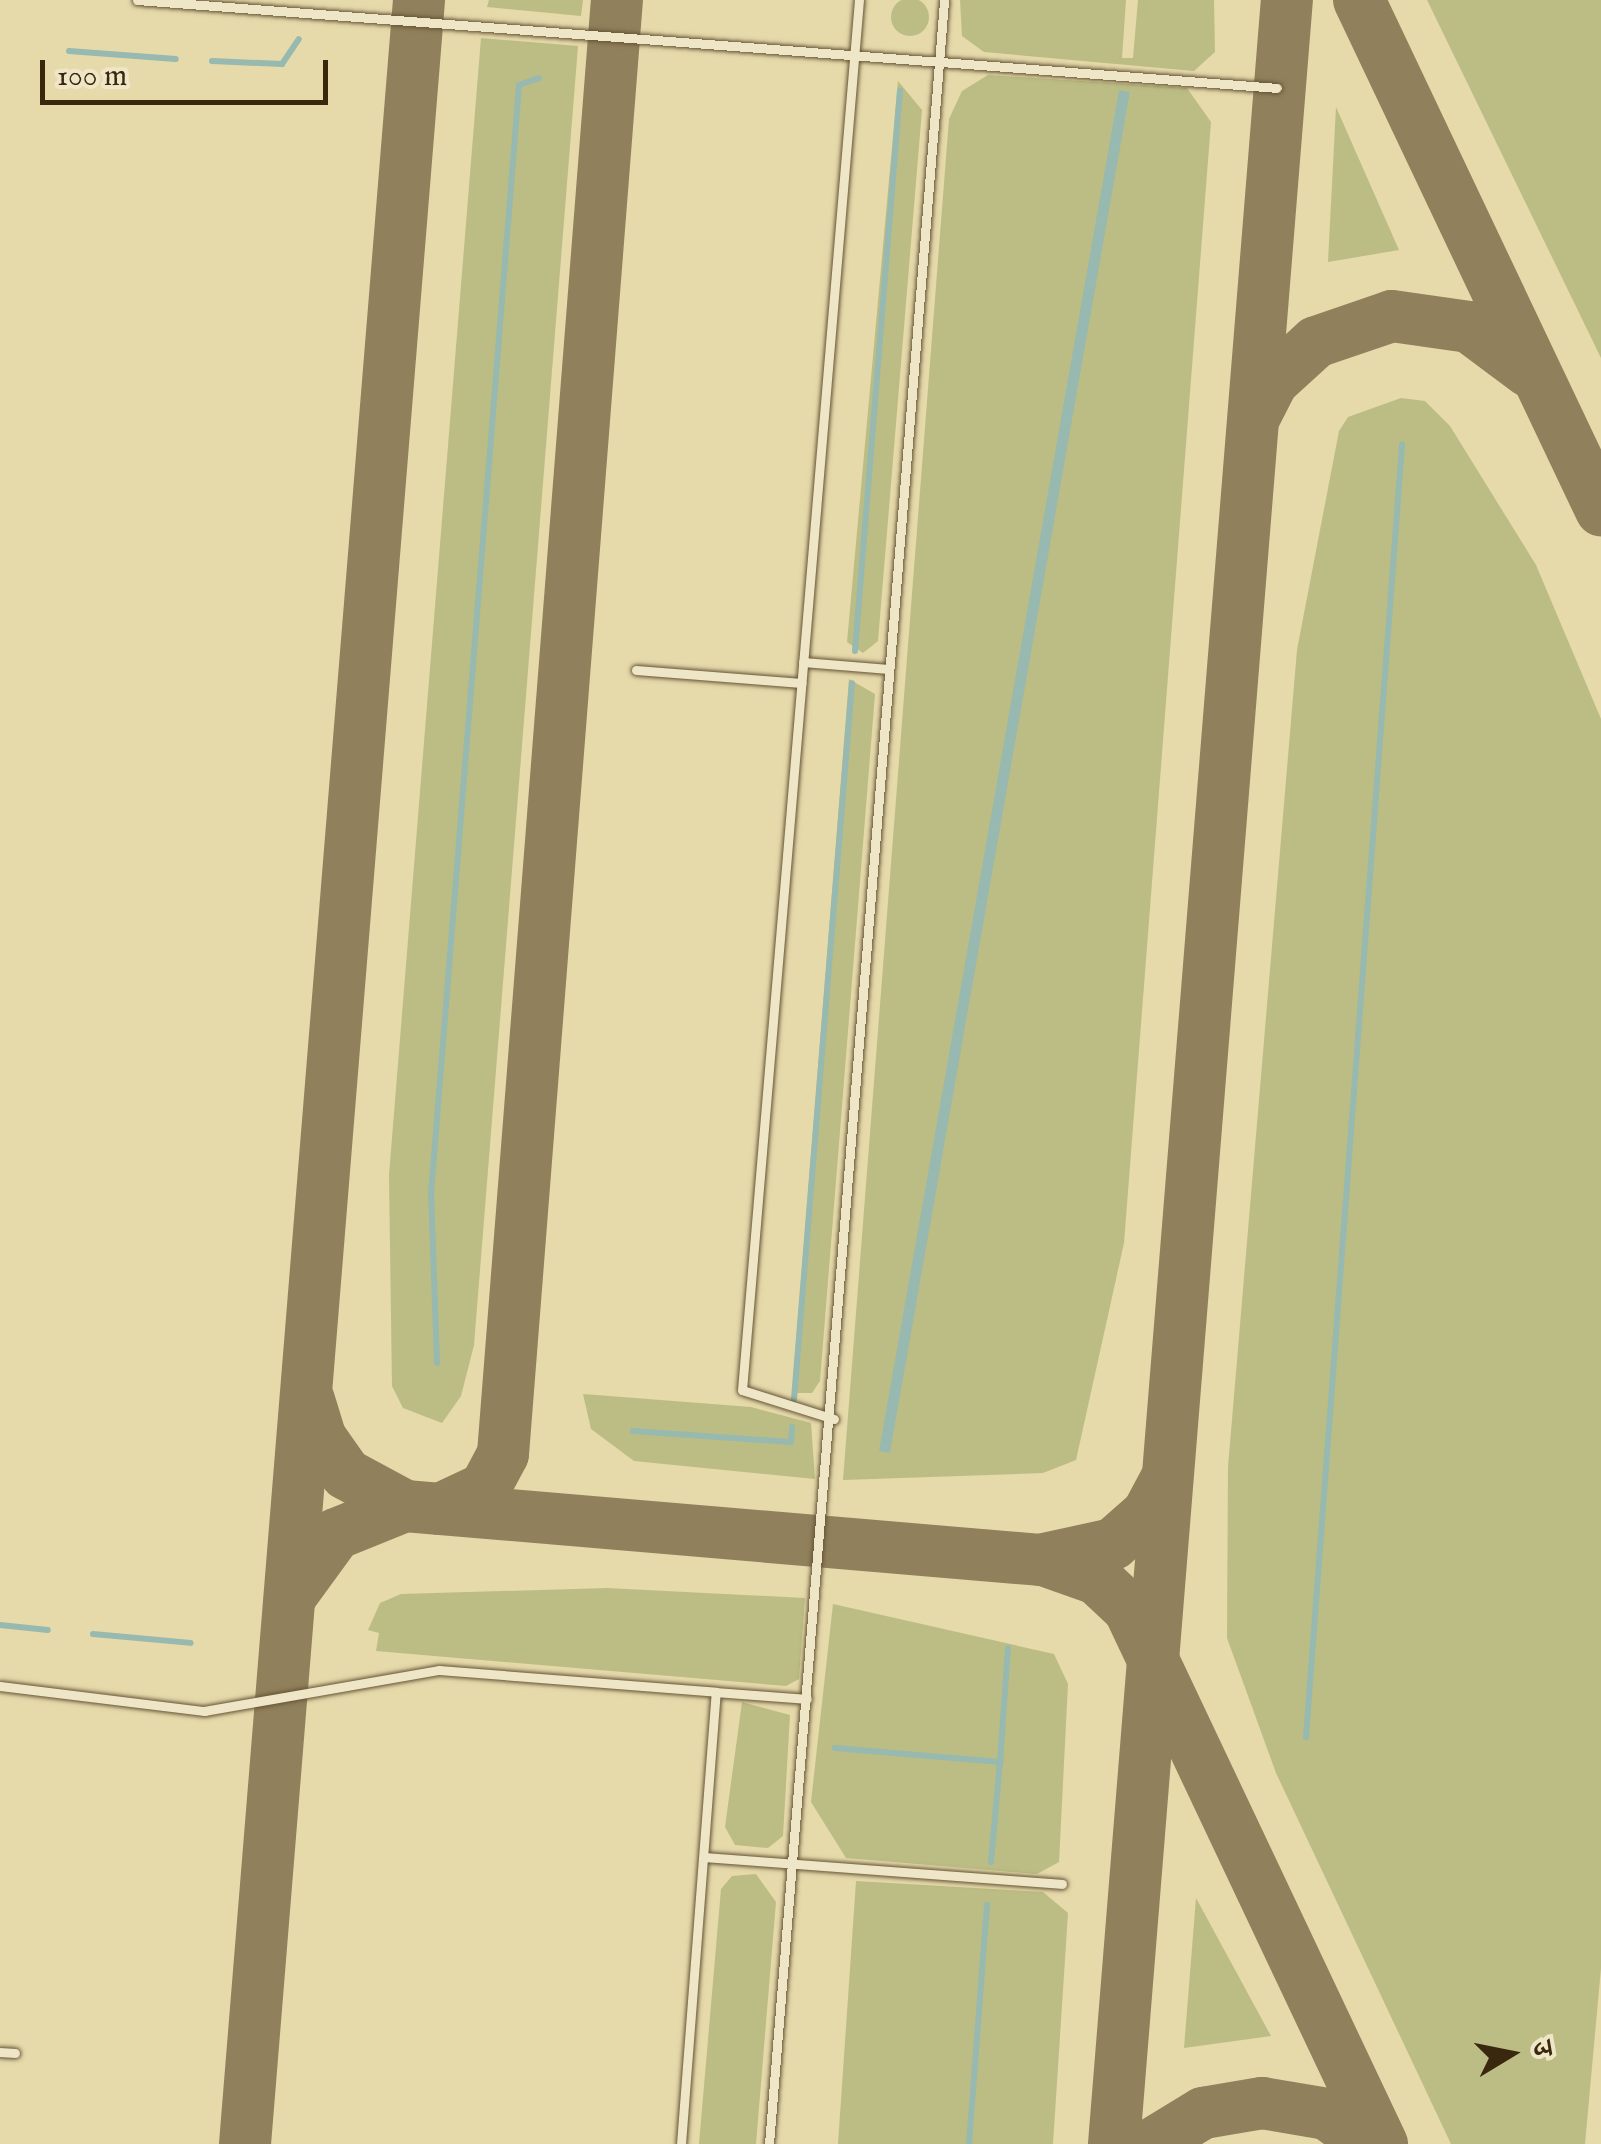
<!DOCTYPE html>
<html>
<head>
<meta charset="utf-8">
<style>
  body { margin:0 }
  #map { position:relative; width:1601px; height:2144px; overflow:hidden; background:#e6d9aa; font-family:"IM FELL English","Noto Serif Devanagari",serif }
  div>[style] { position:absolute }
  [style*='--x'] { left:calc(var(--x)*1px); top:calc(var(--y)*1px); width:calc(var(--w)*1px); rotate:calc(var(--a)*1deg) }
  .green>* { inset:0; background:#bcbd84 }
  .round { border-radius:50% }
  .water>* { inset:0; background:#97b9af; transform-origin:0 0 }
  .stream>* { height:6px; margin:-3px; padding:0 3px; transform-origin:3px; border-radius:3px; background:#97b9af }
  .taxiway>* { height:52px; margin:-26px; padding:0 26px; transform-origin:26px; border-radius:26px; background:#90805c }
  .roads { filter:drop-shadow(0 0 2px #645435) drop-shadow(0 0 2px #645435) }
  .service>* { height:9px; margin:-4.5px; padding:0 4.5px; transform-origin:4.5px; border-radius:4.5px; background:#efe6c8 }
  span { translate:-50% -50%; white-space:nowrap; text-align:center; line-height:1.15; -webkit-text-stroke:8px #efe6c8; paint-order:stroke }
  .north { position:absolute; left:1461px; top:2004px; width:100px; height:100px; -webkit-text-stroke:8px #efe6c8; paint-order:stroke; rotate:80deg; font-size:28px; font-weight:700; line-height:40px; text-align:center; color:#39280e }
  .north::after { content:''; display:block; margin:auto; width:35px; height:45px; background:#39280e; clip-path:polygon(50% 0,100% 100%,50% 72%,0 100%) }
  .scale { position:absolute; left:40px; top:60px; width:288px; height:45px; box-sizing:border-box; border:5px solid #39280e; border-top:0; padding-left:12px; font-size:30px; line-height:35px; white-space:nowrap; color:#39280e; -webkit-text-stroke:8px #efe6c8; paint-order:stroke }
</style>
</head>
<body>
<div id="map">
  <div class="green">
    <i class="round" style="left:891px;top:-2px;width:38px;height:38px"></i>
    <i style="clip-path:polygon(489px 0,583px 0,581px 16px,487px 7px)"></i>
    <i style="clip-path:polygon(960px 0,1126px 0,1122px 58px,1133px 58px,1138px 0,1214px 0,1215px 52px,1194px 71px,984px 52px,962px 36px)"></i>
    <i style="clip-path:polygon(1427px 0,1601px 0,1601px 358px)"></i>
    <i style="clip-path:polygon(481px 38px,578px 46px,474px 1345px,461px 1396px,442px 1423px,403px 1408px,392px 1386px,389px 1175px)"></i>
    <i style="clip-path:polygon(988px 75px,1187px 88px,1211px 122px,1124px 1243px,1076px 1460px,1043px 1473px,843px 1480px,949px 119px,962px 91px)"></i>
    <i style="clip-path:polygon(898px 81px,922px 110px,878px 641px,863px 653px,847px 642px)"></i>
    <i style="clip-path:polygon(1336px 107px,1399px 250px,1328px 262px)"></i>
    <i style="clip-path:polygon(1401px 398px,1425px 401px,1450px 426px,1536px 565px,1601px 719px,1601px 1968px,1585px 2144px,1451px 2144px,1276px 1773px,1227px 1638px,1228px 1467px,1297px 650px,1339px 431px,1348px 417px)"></i>
    <i style="clip-path:polygon(849px 679px,875px 694px,820px 1381px,812px 1393px,792px 1393px)"></i>
    <i style="clip-path:polygon(583px 1394px,751px 1407px,811px 1423px,815px 1479px,634px 1461px,591px 1429px)"></i>
    <i style="clip-path:polygon(607px 1588px,805px 1598px,799px 1679px,786px 1686px,376px 1651px,379px 1633px,368px 1630px,380px 1603px,401px 1594px)"></i>
    <i style="clip-path:polygon(833px 1604px,1054px 1654px,1068px 1684px,1059px 1862px,1037px 1874px,846px 1858px,811px 1802px)"></i>
    <i style="clip-path:polygon(742px 1702px,790px 1715px,783px 1836px,768px 1848px,735px 1845px,725px 1827px)"></i>
    <i style="clip-path:polygon(756px 1874px,776px 1902px,756px 2144px,699px 2144px,721px 1889px,732px 1876px)"></i>
    <i style="clip-path:polygon(856px 1881px,1043px 1892px,1068px 1913px,1053px 2144px,838px 2144px)"></i>
    <i style="clip-path:polygon(1196px 1898px,1271px 2036px,1184px 2048px)"></i>
  </div>
  <div class="water">
    <i style="left:1119px;top:90px;width:11px;height:1382px;rotate:10deg"></i>
  </div>
  <div class="stream">
    <i style="--x:69;--y:51;--w:107;--a:4.3"></i>
    <i style="--x:212;--y:61;--w:70;--a:2.5"></i>
    <i style="--x:282;--y:64;--w:30;--a:-56"></i>
    <i style="--x:855;--y:651;--w:562;--a:-85.41"></i>
    <i style="--x:437;--y:1363;--w:169;--a:-92"></i>
    <i style="--x:431;--y:1194;--w:1112;--a:-85.46"></i>
    <i style="--x:519;--y:85;--w:21;--a:-19"></i>
    <i style="--x:794;--y:1399;--w:718;--a:-85.37"></i>
    <i style="--x:633;--y:1431;--w:158;--a:4"></i>
    <i style="--x:791;--y:1442;--w:15;--a:-86"></i>
    <i style="--x:0;--y:1625;--w:48;--a:5.9"></i>
    <i style="--x:93;--y:1634;--w:98;--a:5.2"></i>
    <i style="--x:1306;--y:1737;--w:1296;--a:-85.75"></i>
    <i style="--x:835;--y:1748;--w:166;--a:4.8"></i>
    <i style="--x:1000;--y:1762;--w:114;--a:-86"></i>
    <i style="--x:991;--y:1862;--w:100;--a:-84.9"></i>
    <i style="--x:969;--y:2144;--w:240;--a:-85.7"></i>
  </div>
  <div class="taxiway">
    <i style="--x:1359;--y:0;--w:565;--a:64.62"></i>
    <i style="--x:1255;--y:416;--w:38;--a:-63"></i>
    <i style="--x:1272;--y:382;--w:59;--a:-42.3"></i>
    <i style="--x:1316;--y:342;--w:80;--a:-18.9"></i>
    <i style="--x:1392;--y:316;--w:78;--a:8.1"></i>
    <i style="--x:1469;--y:327;--w:74;--a:36.7"></i>
    <i style="--x:309;--y:1400;--w:39;--a:73"></i>
    <i style="--x:320;--y:1437;--w:45;--a:54.9"></i>
    <i style="--x:346;--y:1474;--w:67;--a:28.5"></i>
    <i style="--x:405;--y:1506;--w:637;--a:4.86"></i>
    <i style="--x:1040;--y:1560;--w:75;--a:-12.4"></i>
    <i style="--x:1113;--y:1544;--w:47;--a:-41.5"></i>
    <i style="--x:1148;--y:1513;--w:40;--a:-62"></i>
    <i style="--x:440;--y:1509;--w:50;--a:-25"></i>
    <i style="--x:485;--y:1488;--w:38;--a:-62"></i>
    <i style="--x:503;--y:1454;--w:1458;--a:-85.52"></i>
    <i style="--x:1046;--y:1561;--w:54;--a:19.4"></i>
    <i style="--x:1097;--y:1579;--w:44;--a:43.2"></i>
    <i style="--x:1129;--y:1609;--w:592;--a:64.69"></i>
    <i style="--x:293;--y:1593;--w:73;--a:-53.9"></i>
    <i style="--x:336;--y:1534;--w:74;--a:-22.1"></i>
    <i style="--x:245;--y:2144;--w:2151;--a:-85.36"></i>
    <i style="--x:1114;--y:2144;--w:2151;--a:-85.39"></i>
    <i style="--x:1152;--y:2144;--w:60;--a:-31.3"></i>
    <i style="--x:1203;--y:2113;--w:60;--a:-9.6"></i>
    <i style="--x:1262;--y:2103;--w:66;--a:9.6"></i>
    <i style="--x:1327;--y:2114;--w:51;--a:36.2"></i>
  </div>
  <div class="roads">
    <div class="service">
      <i style="--x:137;--y:0;--w:1143;--a:4.41"></i>
      <i style="--x:803;--y:662;--w:86;--a:4.7"></i>
      <i style="--x:636;--y:670;--w:166;--a:4.5"></i>
      <i style="--x:834;--y:1419;--w:96;--a:-162.5"></i>
      <i style="--x:742;--y:1390;--w:1395;--a:-85.19"></i>
      <i style="--x:0;--y:1686;--w:206;--a:7"></i>
      <i style="--x:204;--y:1711;--w:239;--a:-9.9"></i>
      <i style="--x:439;--y:1670;--w:278;--a:4.5"></i>
      <i style="--x:705;--y:1857;--w:358;--a:4.3"></i>
      <i style="--x:0;--y:2052;--w:15;--a:4"></i>
      <i style="--x:681;--y:2144;--w:453;--a:-85.6"></i>
      <i style="--x:716;--y:1692;--w:91;--a:4.4"></i>
      <i style="--x:769;--y:2144;--w:2151;--a:-85.33"></i>
    </div>
  </div>
  <div class="north">उ</div>
  <div class="scale">100 m</div>
</div>
</body>
</html>
